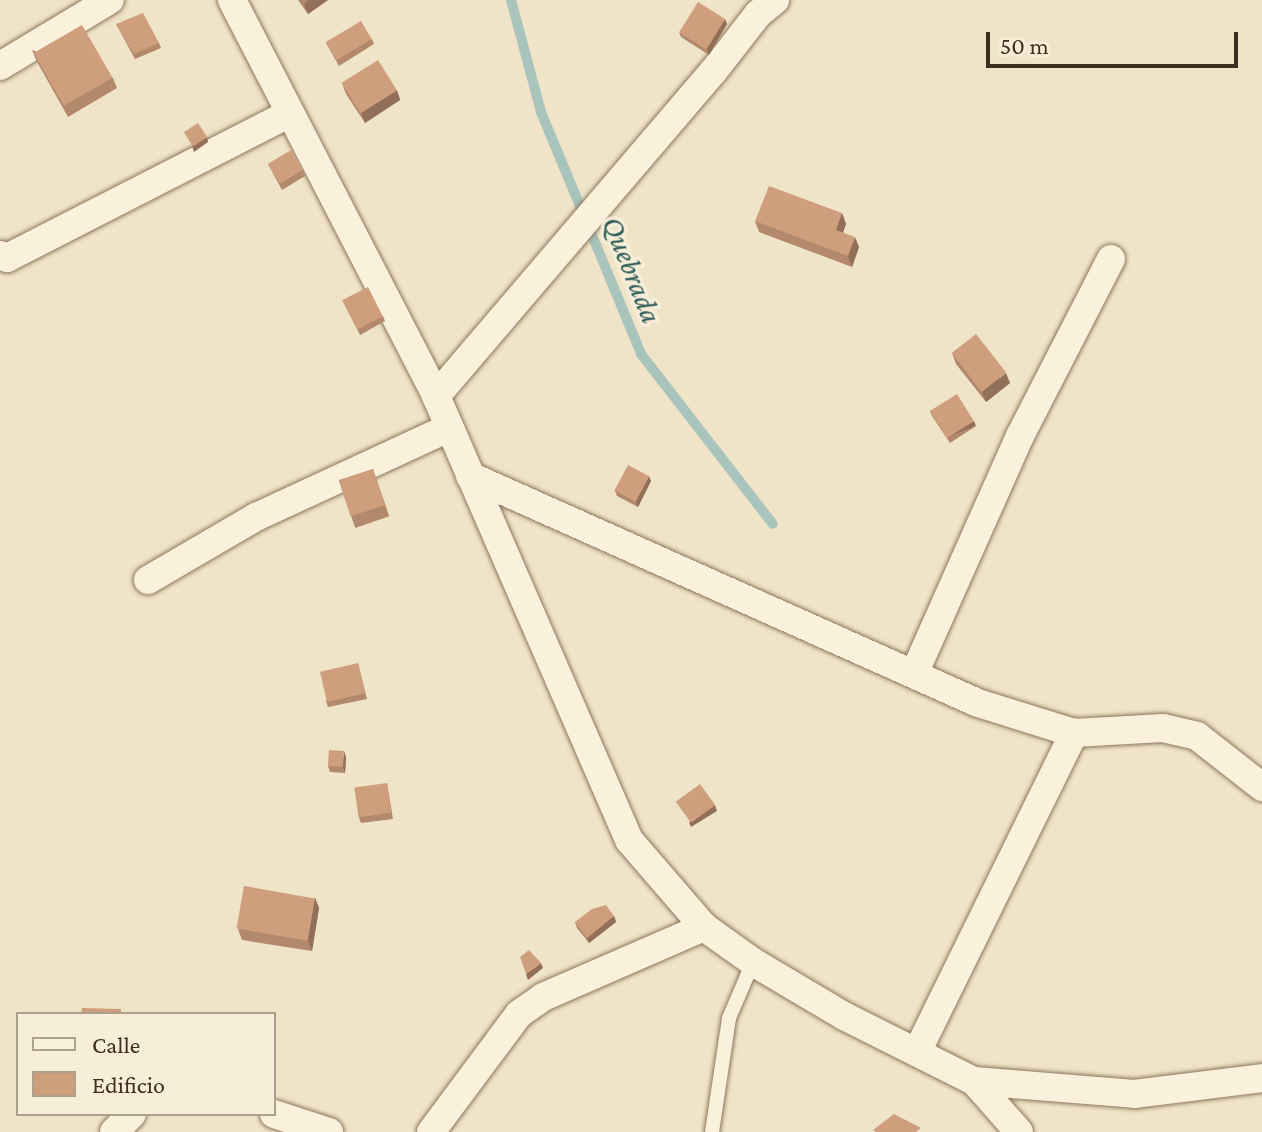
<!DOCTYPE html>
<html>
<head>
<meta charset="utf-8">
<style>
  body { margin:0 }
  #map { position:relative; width:1262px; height:1132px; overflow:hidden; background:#f0e4c8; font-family:"Crimson Pro",serif }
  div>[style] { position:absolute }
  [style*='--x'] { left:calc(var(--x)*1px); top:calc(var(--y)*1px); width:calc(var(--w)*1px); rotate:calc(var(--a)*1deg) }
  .stream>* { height:10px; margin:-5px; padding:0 5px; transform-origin:5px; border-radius:5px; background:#a9c4bc }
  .roads { filter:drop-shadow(0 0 2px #8d765c) drop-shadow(0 0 2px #8d765c) }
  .service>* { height:14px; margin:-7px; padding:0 7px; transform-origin:7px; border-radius:7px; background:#faf1dc }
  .minor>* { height:28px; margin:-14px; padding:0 14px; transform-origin:14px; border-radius:14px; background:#faf1dc }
  .wall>* { inset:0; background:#b2896c; transform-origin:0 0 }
  .shaded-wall>* { inset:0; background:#916f58; transform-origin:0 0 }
  .building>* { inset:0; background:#cf9f7d; transform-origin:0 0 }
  span { translate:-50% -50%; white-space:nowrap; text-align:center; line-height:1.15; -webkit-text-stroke:7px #f7eed8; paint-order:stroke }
  .water-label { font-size:30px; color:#2f5d5a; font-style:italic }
  .legend { position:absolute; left:16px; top:1012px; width:260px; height:104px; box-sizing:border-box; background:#f7eed8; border:2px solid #ada18e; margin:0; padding:10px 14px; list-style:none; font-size:24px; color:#3d2e20 }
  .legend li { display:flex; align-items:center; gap:16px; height:40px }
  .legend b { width:40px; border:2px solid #ada18e }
  .scale { position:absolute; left:986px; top:32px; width:252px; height:36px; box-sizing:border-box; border:4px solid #3d2e20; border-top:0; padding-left:10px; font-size:24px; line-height:28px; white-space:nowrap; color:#3d2e20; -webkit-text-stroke:6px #f7eed8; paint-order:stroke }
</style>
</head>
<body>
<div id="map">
  <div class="stream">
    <i style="--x:511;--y:0;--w:116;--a:75"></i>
    <i style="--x:541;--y:112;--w:262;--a:67.5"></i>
    <i style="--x:641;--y:354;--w:215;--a:52.2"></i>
  </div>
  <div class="roads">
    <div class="service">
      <i style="--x:712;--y:1132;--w:115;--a:-81.5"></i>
      <i style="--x:729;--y:1018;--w:61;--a:-66.8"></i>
    </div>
    <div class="minor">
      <i style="--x:232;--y:0;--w:445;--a:62.7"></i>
      <i style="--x:436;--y:396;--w:484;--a:66.5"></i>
      <i style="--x:629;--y:840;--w:115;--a:49.2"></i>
      <i style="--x:704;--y:927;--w:60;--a:35.5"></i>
      <i style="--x:753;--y:962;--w:106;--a:30.7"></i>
      <i style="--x:844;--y:1016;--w:145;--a:26.6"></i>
      <i style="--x:974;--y:1081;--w:68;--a:48.6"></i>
      <i style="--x:0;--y:66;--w:128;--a:-31"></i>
      <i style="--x:0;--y:255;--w:8;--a:23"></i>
      <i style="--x:7;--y:258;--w:317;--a:-27.1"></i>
      <i style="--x:436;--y:396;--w:426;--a:-49.5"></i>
      <i style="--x:713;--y:72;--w:73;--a:-52.2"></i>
      <i style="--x:758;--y:14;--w:22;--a:-39"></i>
      <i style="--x:470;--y:476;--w:556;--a:24.08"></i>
      <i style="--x:978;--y:703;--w:101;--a:17.4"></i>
      <i style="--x:1074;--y:733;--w:89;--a:-3.2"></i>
      <i style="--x:1163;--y:728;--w:35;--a:13"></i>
      <i style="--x:1197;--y:736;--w:83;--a:38.1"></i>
      <i style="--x:148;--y:580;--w:125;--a:-30.3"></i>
      <i style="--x:256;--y:517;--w:213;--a:-24.8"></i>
      <i style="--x:914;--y:674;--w:261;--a:-66"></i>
      <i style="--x:1020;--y:436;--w:199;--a:-62.8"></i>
      <i style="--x:917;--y:1052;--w:356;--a:-63.8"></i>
      <i style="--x:974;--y:1081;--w:161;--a:4.6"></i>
      <i style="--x:1134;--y:1094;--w:129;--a:-7.1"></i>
      <i style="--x:274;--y:1114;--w:58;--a:18.1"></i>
      <i style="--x:114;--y:1132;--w:25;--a:-45"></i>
      <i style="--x:431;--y:1132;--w:147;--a:-53.3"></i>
      <i style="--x:519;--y:1014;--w:29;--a:-35"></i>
      <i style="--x:543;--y:997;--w:176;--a:-23.5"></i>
    </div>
  </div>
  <div class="wall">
    <i style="clip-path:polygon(298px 0,328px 0,308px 14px)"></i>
    <i style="clip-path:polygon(725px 19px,727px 24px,709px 55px,681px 37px,679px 32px)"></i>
    <i style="clip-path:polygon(116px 24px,159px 43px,161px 48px,135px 59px)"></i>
    <i style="clip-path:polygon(372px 39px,374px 44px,339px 66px,326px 43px)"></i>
    <i style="clip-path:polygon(32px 50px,113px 78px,117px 88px,68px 117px,36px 60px)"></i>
    <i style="clip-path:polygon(342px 83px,397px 90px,400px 100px,365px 123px,346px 94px)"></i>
    <i style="clip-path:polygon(268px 164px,303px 170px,305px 176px,282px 190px)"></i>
    <i style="clip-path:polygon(842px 213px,846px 224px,843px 232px,859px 247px,852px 267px,759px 232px,755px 221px)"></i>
    <i style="clip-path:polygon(343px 301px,383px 316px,385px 321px,360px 335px)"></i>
    <i style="clip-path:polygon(952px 353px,1010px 383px,986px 402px,956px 364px)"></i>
    <i style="clip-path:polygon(930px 411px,976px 426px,950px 443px,932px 416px)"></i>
    <i style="left:373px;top:469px;width:50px;height:36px;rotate:71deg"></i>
    <i style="clip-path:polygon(651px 481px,638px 507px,617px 496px,615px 491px)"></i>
    <i style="clip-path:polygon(358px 663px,367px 699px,328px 707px,326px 701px)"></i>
    <i style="clip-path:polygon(346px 757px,345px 773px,330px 772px,328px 766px)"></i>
    <i style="clip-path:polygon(387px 783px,393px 819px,361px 823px,359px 818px)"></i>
    <i style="clip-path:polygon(315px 898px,319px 908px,312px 951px,242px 940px,238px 929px)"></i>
    <i style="clip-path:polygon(614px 916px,616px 922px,589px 943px,577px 928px,575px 922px)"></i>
  </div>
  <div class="shaded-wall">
    <i style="clip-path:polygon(309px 0,328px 0,308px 14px,304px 4px)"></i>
    <i style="clip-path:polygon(725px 19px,727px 24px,709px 55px,707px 49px)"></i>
    <i style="clip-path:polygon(397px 90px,400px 100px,365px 123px,361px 112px)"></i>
    <i style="clip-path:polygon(207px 137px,208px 142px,194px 152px,192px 146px)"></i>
    <i style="clip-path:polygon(842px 213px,846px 224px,840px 240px,836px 230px)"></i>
    <i style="clip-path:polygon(855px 237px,859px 247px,852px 267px,848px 256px)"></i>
    <i style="clip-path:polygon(1006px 373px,1010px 383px,986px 402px,982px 392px)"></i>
    <i style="left:974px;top:421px;width:5px;height:31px;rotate:68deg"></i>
    <i style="clip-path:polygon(649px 476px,651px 481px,638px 507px,636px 501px)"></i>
    <i style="clip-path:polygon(344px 751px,346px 757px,345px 773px,343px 767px)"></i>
    <i style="clip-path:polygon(715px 805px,717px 811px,691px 827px,689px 822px)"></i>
    <i style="clip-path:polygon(315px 898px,319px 908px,312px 951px,308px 940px)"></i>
    <i style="clip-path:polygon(614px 916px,616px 922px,589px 943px,587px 938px)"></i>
    <i style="clip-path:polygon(541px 963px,543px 968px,528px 980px,526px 974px)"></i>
  </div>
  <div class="building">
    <i style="left:698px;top:2px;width:32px;height:36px;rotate:32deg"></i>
    <i style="clip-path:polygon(143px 13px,159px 43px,134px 54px,116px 24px)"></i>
    <i style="left:361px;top:21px;width:21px;height:41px;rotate:59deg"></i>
    <i style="left:82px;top:25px;width:61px;height:56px;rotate:60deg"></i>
    <i style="left:378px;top:60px;width:36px;height:43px;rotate:58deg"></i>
    <i style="left:198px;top:123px;width:17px;height:17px;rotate:57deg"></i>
    <i style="left:291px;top:150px;width:23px;height:27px;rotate:59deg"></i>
    <i style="clip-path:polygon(769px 186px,842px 213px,836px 230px,855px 237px,848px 256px,755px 221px)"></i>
    <i style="left:368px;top:287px;width:33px;height:29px;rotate:63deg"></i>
    <i style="left:976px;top:334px;width:49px;height:31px;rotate:52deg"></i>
    <i style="left:957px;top:394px;width:32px;height:32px;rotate:58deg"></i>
    <i style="left:628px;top:465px;width:24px;height:29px;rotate:28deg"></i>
    <i style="left:373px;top:469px;width:38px;height:36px;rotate:72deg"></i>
    <i style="left:358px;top:663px;width:31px;height:39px;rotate:77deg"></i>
    <i style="left:329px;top:750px;width:15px;height:16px;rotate:4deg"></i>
    <i style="left:387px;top:783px;width:30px;height:33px;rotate:82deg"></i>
    <i style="left:700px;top:784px;width:26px;height:30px;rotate:54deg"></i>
    <i style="left:244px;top:886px;width:72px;height:43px;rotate:10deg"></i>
    <i style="clip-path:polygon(606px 905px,614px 916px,587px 938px,575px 922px,592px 909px)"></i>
    <i style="clip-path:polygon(529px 950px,541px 963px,526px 974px,520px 957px)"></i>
    <i style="clip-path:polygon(82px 1008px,121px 1009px,121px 1014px,81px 1014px)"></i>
    <i style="clip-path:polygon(894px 1114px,921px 1128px,916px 1132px,876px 1132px,873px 1130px)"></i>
  </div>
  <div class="water-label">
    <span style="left:632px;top:270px;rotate:68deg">Quebrada</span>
  </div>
  <ul class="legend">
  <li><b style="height:10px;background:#faf1dc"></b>Calle</li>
  <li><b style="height:22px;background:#cf9f7d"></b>Edificio</li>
  </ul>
  <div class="scale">50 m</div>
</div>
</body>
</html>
